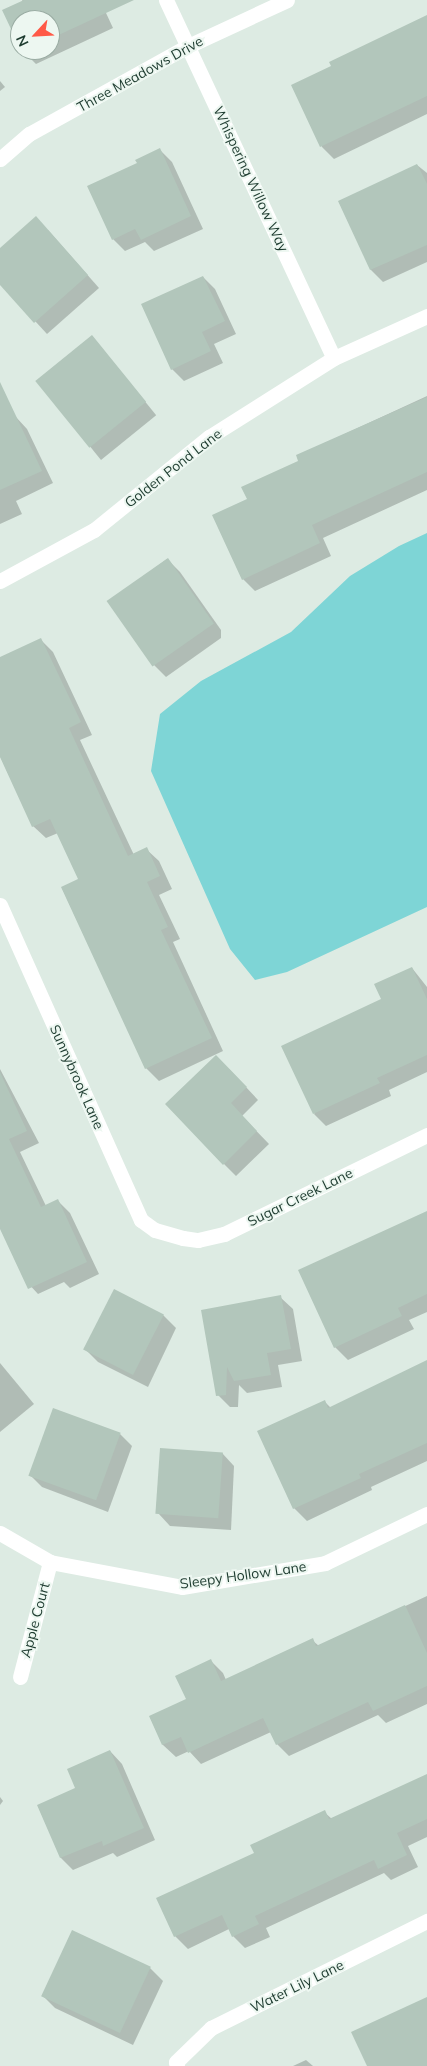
<!DOCTYPE html>
<html>
<head>
<meta charset="utf-8">
<style>
  body { margin:0 }
  #map { position:relative; width:427px; height:2066px; overflow:hidden; background:#ddebe3; font-family:Mulish,sans-serif }
  div>[style] { position:absolute }
  [style*='--x'] { left:calc(var(--x)*1px); top:calc(var(--y)*1px); width:calc(var(--w)*1px); rotate:calc(var(--a)*1deg) }
  .water>* { inset:0; background:#7ed5d6 }
  .shadow>* { inset:0; background:#0003; transform-origin:0 0 }
  .building>* { inset:0; background:#b2c6bb; transform-origin:0 0 }
  .minor>* { height:15px; margin:-7.5px; padding:0 7.5px; transform-origin:7.5px; border-radius:7.5px; background:#fff }
  span { translate:-50% -50%; white-space:nowrap; text-align:center; line-height:1.15; -webkit-text-stroke:4px #edf7f1; paint-order:stroke }
  .street-label { font-size:14px; color:#1d3b2f }
  .north { position:absolute; left:10px; top:10px; width:50px; height:50px; box-sizing:border-box; background:#edf7f1; border:1px solid #9aaca3; border-radius:50%; rotate:245deg; font-size:14px; font-weight:700; line-height:20px; text-align:center; color:#1d3b2f }
  .north::after { content:''; display:block; margin:auto; width:18px; height:22px; background:#ff5947; clip-path:polygon(50% 0,100% 100%,50% 72%,0 100%) }
</style>
</head>
<body>
<div id="map">
  <div class="water">
    <i style="clip-path:polygon(427px 533px,427px 907px,287px 972px,255px 980px,230px 949px,151px 771px,160px 714px,201px 681px,291px 632px,350px 576px,399px 546px)"></i>
  </div>
  <div class="shadow">
    <i style="clip-path:polygon(22px 0,100px 0,113px 28px,36px 64px,22px 50px,50px 50px,50px 20px,20px 20px,20px 45px,4px 11px,23px 2px)"></i>
    <i style="clip-path:polygon(427px 16px,427px 114px,334px 159px,322px 147px,293px 85px,333px 67px)"></i>
    <i style="clip-path:polygon(0 81px,5px 87px,0 91px)"></i>
    <i style="clip-path:polygon(160px 150px,172px 162px,203px 229px,154px 251px,145px 242px,125px 251px,113px 239px,139px 163px)"></i>
    <i style="clip-path:polygon(417px 165px,427px 173px,427px 262px,383px 282px,371px 270px,339px 202px)"></i>
    <i style="clip-path:polygon(48px 230px,99px 288px,47px 334px,0 283px,0 250px)"></i>
    <i style="clip-path:polygon(203px 277px,215px 289px,236px 334px,214px 344px,223px 363px,184px 381px,172px 369px)"></i>
    <i style="left:92px;top:336px;width:102px;height:71px;rotate:51deg"></i>
    <i style="clip-path:polygon(427px 396px,427px 490px,323px 538px,331px 556px,255px 591px,243px 579px,248px 500px,300px 461px,297px 456px)"></i>
    <i style="clip-path:polygon(15px 416px,27px 429px,53px 483px,16px 501px,22px 514px,0 524px,0 423px)"></i>
    <i style="clip-path:polygon(167px 559px,180px 572px,221px 630px,221px 638px,166px 677px,154px 665px,109px 602px)"></i>
    <i style="clip-path:polygon(41px 640px,53px 652px,92px 735px,80px 740px,134px 855px,146px 849px,159px 861px,172px 889px,159px 895px,180px 939px,173px 942px,223px 1051px,159px 1081px,146px 1068px,62px 888px,80px 880px,58px 833px,46px 838px,33px 826px,0 756px,0 659px)"></i>
    <i style="clip-path:polygon(412px 968px,427px 987px,427px 1072px,389px 1090px,391px 1096px,326px 1126px,314px 1114px,383px 1000px)"></i>
    <i style="clip-path:polygon(0 1069px,39px 1143px,20px 1152px,46px 1206px,58px 1201px,70px 1213px,99px 1274px,70px 1288px,64px 1282px,38px 1294px,26px 1281px,0 1226px)"></i>
    <i style="clip-path:polygon(229px 1069px,258px 1100px,242px 1116px,269px 1144px,236px 1176px,224px 1164px)"></i>
    <i style="clip-path:polygon(427px 1212px,427px 1312px,409px 1320px,414px 1329px,348px 1360px,335px 1347px,300px 1271px)"></i>
    <i style="clip-path:polygon(280px 1297px,293px 1309px,302px 1361px,278px 1365px,282px 1387px,247px 1393px,239px 1385px,238px 1407px,230px 1407px,218px 1395px,202px 1311px)"></i>
    <i style="clip-path:polygon(163px 1315px,176px 1328px,148px 1387px,98px 1362px,85px 1349px)"></i>
    <i style="clip-path:polygon(427px 1362px,427px 1461px,371px 1487px,372px 1490px,307px 1521px,294px 1508px,324px 1401px,331px 1408px)"></i>
    <i style="clip-path:polygon(0 1363px,34px 1404px,0 1432px)"></i>
    <i style="clip-path:polygon(120px 1434px,132px 1446px,108px 1512px,42px 1487px,30px 1475px)"></i>
    <i style="clip-path:polygon(222px 1453px,234px 1466px,231px 1530px,170px 1526px,158px 1513px)"></i>
    <i style="clip-path:polygon(427px 1596px,427px 1704px,386px 1723px,378px 1715px,289px 1756px,277px 1744px,271px 1732px,201px 1764px,189px 1751px,176px 1757px,163px 1745px,150px 1717px,188px 1699px,211px 1661px,223px 1673px,226px 1680px,312px 1640px,319px 1646px)"></i>
    <i style="clip-path:polygon(110px 1751px,122px 1764px,155px 1840px,117px 1857px,113px 1853px,73px 1870px,61px 1858px,38px 1806px,77px 1789px)"></i>
    <i style="clip-path:polygon(427px 1775px,427px 1837px,408px 1846px,418px 1867px,391px 1880px,384px 1873px,266px 1928px,270px 1937px,245px 1948px,233px 1936px,229px 1929px,188px 1949px,175px 1936px,256px 1853px,324px 1812px,332px 1819px)"></i>
    <i style="clip-path:polygon(0 1797px,3px 1801px,0 1805px)"></i>
    <i style="clip-path:polygon(73px 1932px,150px 1968px,163px 1981px,133px 2045px,55px 2008px,43px 1996px)"></i>
    <i style="clip-path:polygon(306px 2060px,313px 2066px,293px 2066px)"></i>
  </div>
  <div class="building">
    <i style="clip-path:polygon(24px 0,134px 0,50px 39px,50px 20px,20px 20px,20px 48px,2px 10px)"></i>
    <i style="clip-path:polygon(427px 15px,427px 96px,320px 147px,291px 85px,331px 66px,329px 62px)"></i>
    <i style="clip-path:polygon(160px 148px,191px 216px,141px 240px,135px 229px,112px 240px,87px 186px,137px 163px,135px 160px)"></i>
    <i style="clip-path:polygon(417px 164px,427px 184px,427px 245px,370px 270px,338px 201px)"></i>
    <i style="clip-path:polygon(36px 216px,88px 275px,34px 323px,0 285px,0 248px)"></i>
    <i style="clip-path:polygon(203px 276px,225px 321px,202px 332px,211px 351px,171px 370px,141px 304px)"></i>
    <i style="left:92px;top:335px;width:86px;height:73px;rotate:51deg"></i>
    <i style="clip-path:polygon(0 382px,42px 471px,0 490px)"></i>
    <i style="clip-path:polygon(427px 397px,427px 472px,312px 525px,320px 543px,242px 580px,212px 515px,247px 499px,241px 487px,298px 461px,296px 455px)"></i>
    <i style="left:168px;top:558px;width:80px;height:75px;rotate:55deg"></i>
    <i style="clip-path:polygon(41px 638px,81px 722px,69px 728px,128px 856px,147px 847px,160px 876px,147px 882px,168px 927px,161px 930px,212px 1038px,145px 1069px,61px 887px,78px 879px,50px 819px,32px 827px,0 757px,0 657px)"></i>
    <i style="clip-path:polygon(412px 967px,427px 999px,427px 1055px,377px 1078px,380px 1083px,313px 1114px,281px 1046px,381px 999px,374px 984px)"></i>
    <i style="clip-path:polygon(216px 1055px,247px 1087px,231px 1103px,257px 1131px,223px 1165px,165px 1104px)"></i>
    <i style="clip-path:polygon(0 1072px,27px 1131px,9px 1139px,41px 1207px,58px 1199px,87px 1262px,28px 1289px,0 1229px)"></i>
    <i style="clip-path:polygon(427px 1211px,427px 1294px,398px 1308px,402px 1316px,334px 1348px,298px 1270px)"></i>
    <i style="left:114px;top:1289px;width:56px;height:68px;rotate:27deg"></i>
    <i style="clip-path:polygon(281px 1295px,291px 1349px,267px 1353px,271px 1375px,234px 1381px,227px 1367px,226px 1395px,216px 1396px,201px 1310px)"></i>
    <i style="clip-path:polygon(427px 1360px,427px 1443px,359px 1474px,361px 1478px,293px 1509px,257px 1431px,325px 1400px,328px 1408px)"></i>
    <i style="left:53px;top:1408px;width:72px;height:72px;rotate:20deg"></i>
    <i style="left:160px;top:1448px;width:63px;height:66px;rotate:4deg"></i>
    <i style="clip-path:polygon(405px 1605px,427px 1653px,427px 1686px,373px 1711px,368px 1702px,276px 1745px,263px 1718px,188px 1753px,181px 1737px,162px 1745px,149px 1716px,186px 1699px,175px 1676px,211px 1659px,221px 1681px,313px 1638px,316px 1646px)"></i>
    <i style="clip-path:polygon(110px 1750px,144px 1828px,103px 1846px,102px 1841px,60px 1858px,37px 1805px,75px 1788px,67px 1769px)"></i>
    <i style="clip-path:polygon(427px 1774px,427px 1819px,397px 1833px,407px 1855px,378px 1869px,374px 1860px,255px 1916px,259px 1924px,232px 1937px,222px 1915px,174px 1937px,156px 1898px,254px 1853px,250px 1845px,325px 1810px,329px 1819px)"></i>
    <i style="left:72px;top:1930px;width:87px;height:73px;rotate:25deg"></i>
    <i style="clip-path:polygon(427px 1997px,427px 2066px,367px 2066px,351px 2032px)"></i>
  </div>
  <div class="minor">
    <i style="--x:166;--y:0;--w:395;--a:64.9"></i>
    <i style="--x:0;--y:159;--w:38;--a:-41"></i>
    <i style="--x:29;--y:134;--w:182;--a:-29"></i>
    <i style="--x:188;--y:46;--w:109;--a:-24.9"></i>
    <i style="--x:0;--y:581;--w:107;--a:-28.5"></i>
    <i style="--x:94;--y:530;--w:148;--a:-39"></i>
    <i style="--x:209;--y:437;--w:148;--a:-32.3"></i>
    <i style="--x:334;--y:358;--w:102;--a:-24.3"></i>
    <i style="--x:0;--y:905;--w:345;--a:65.9"></i>
    <i style="--x:141;--y:1220;--w:17;--a:36"></i>
    <i style="--x:155;--y:1230;--w:29;--a:16"></i>
    <i style="--x:183;--y:1238;--w:15;--a:8"></i>
    <i style="--x:198;--y:1240;--w:27;--a:-13"></i>
    <i style="--x:224;--y:1234;--w:226;--a:-26"></i>
    <i style="--x:0;--y:1533;--w:58;--a:30.1"></i>
    <i style="--x:50;--y:1562;--w:134;--a:10.7"></i>
    <i style="--x:182;--y:1587;--w:145;--a:-9.5"></i>
    <i style="--x:325;--y:1563;--w:113;--a:-25.7"></i>
    <i style="--x:20;--y:1677;--w:119;--a:-75.4"></i>
    <i style="--x:177;--y:2066;--w:4;--a:-104"></i>
    <i style="--x:176;--y:2062;--w:49;--a:-44.2"></i>
    <i style="--x:211;--y:2028;--w:241;--a:-26.4"></i>
  </div>
  <div class="street-label">
    <span style="left:140px;top:74px;rotate:-29deg">Three Meadows Drive</span>
    <span style="left:251px;top:179px;rotate:65deg">Whispering Willow Way</span>
    <span style="left:173px;top:468px;rotate:-38deg">Golden Pond Lane</span>
    <span style="left:77px;top:1077px;rotate:66deg">Sunnybrook Lane</span>
    <span style="left:300px;top:1197px;rotate:-26deg">Sugar Creek Lane</span>
    <span style="left:243px;top:1575px;rotate:-8deg">Sleepy Hollow Lane</span>
    <span style="left:35px;top:1620px;rotate:-75deg">Apple Court</span>
    <span style="left:297px;top:1986px;rotate:-26deg">Water Lily Lane</span>
  </div>
  <div class="north">N</div>
</div>
</body>
</html>
